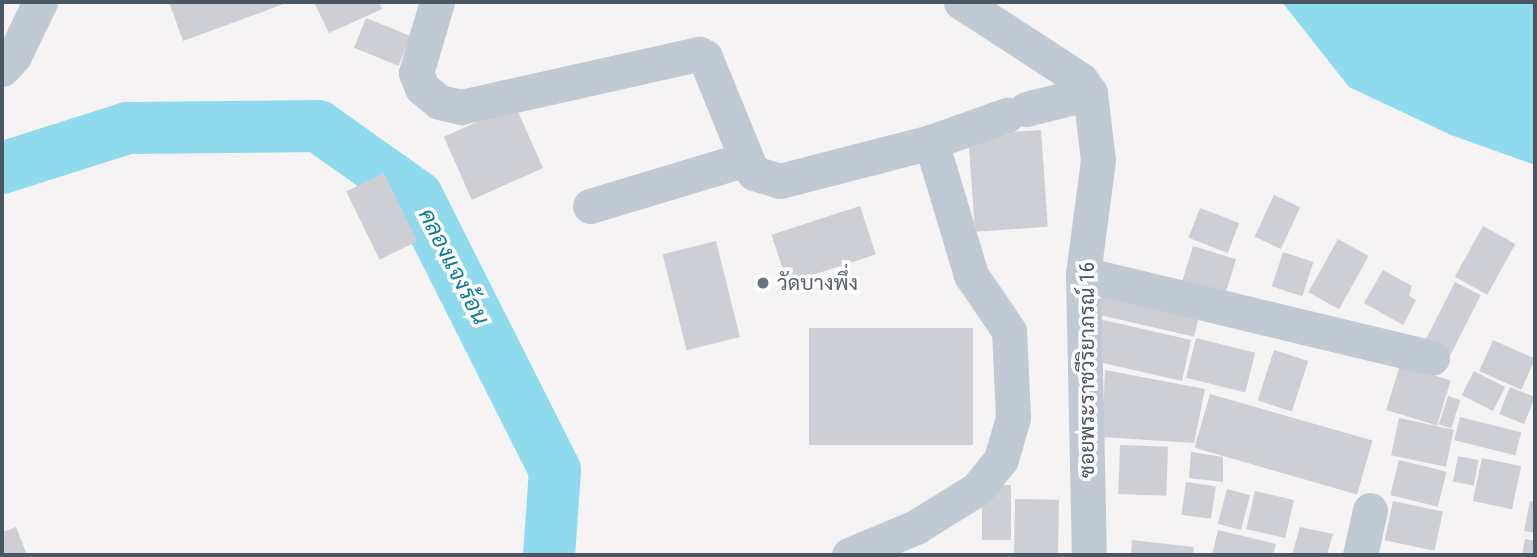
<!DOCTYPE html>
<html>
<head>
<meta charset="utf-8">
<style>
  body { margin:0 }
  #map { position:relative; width:1537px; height:557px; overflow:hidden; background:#f5f3f3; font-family:"Roboto Condensed",Sarabun,sans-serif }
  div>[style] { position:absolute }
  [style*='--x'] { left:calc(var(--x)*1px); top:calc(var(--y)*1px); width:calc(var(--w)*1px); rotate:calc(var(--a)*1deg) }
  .water>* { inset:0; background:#90daee }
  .river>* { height:52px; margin:-26px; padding:0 26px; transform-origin:26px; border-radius:26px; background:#90daee }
  .building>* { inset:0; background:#cdcfd5; transform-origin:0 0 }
  .minor>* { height:35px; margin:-17.5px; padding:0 17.5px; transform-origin:17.5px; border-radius:17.5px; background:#c1cad2 }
  .dots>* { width:19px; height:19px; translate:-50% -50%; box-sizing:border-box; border:4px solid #fff; border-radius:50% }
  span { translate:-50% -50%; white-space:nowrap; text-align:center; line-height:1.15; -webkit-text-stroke:7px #fff; paint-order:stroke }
  .worship-label { font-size:21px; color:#5b616d }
  .left { translate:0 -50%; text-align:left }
  .street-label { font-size:21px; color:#4a5661 }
  .water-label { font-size:23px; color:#0c7c9b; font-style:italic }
  .frame { position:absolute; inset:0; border:4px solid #4a5661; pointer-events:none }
</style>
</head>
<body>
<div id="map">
  <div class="water">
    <i style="clip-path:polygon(1282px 2px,1535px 2px,1535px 165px,1451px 135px,1349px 87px)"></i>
  </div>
  <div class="river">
    <i style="--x:2;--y:168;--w:131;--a:-17.7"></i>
    <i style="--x:127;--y:128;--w:191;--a:-0.6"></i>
    <i style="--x:318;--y:126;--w:121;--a:35.3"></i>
    <i style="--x:417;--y:196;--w:307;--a:63.3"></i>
    <i style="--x:555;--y:470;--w:85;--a:94"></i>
  </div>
  <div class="building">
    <i style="clip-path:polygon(169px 2px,289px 2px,183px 41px)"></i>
    <i style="clip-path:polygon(314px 2px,379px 2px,382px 9px,329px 33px)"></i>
    <i style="left:366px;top:18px;width:48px;height:32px;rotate:22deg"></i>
    <i style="left:515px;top:105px;width:69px;height:78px;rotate:66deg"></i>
    <i style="left:1041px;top:130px;width:97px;height:73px;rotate:86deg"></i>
    <i style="left:384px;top:173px;width:76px;height:42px;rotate:64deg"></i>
    <i style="left:1274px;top:195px;width:29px;height:46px;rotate:25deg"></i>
    <i style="left:860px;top:206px;width:51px;height:93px;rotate:72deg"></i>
    <i style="left:1200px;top:208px;width:42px;height:32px;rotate:21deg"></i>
    <i style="left:1483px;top:226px;width:37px;height:58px;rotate:29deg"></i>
    <i style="left:1338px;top:239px;width:35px;height:61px;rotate:29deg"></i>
    <i style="left:716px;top:241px;width:99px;height:55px;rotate:76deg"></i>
    <i style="left:1193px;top:246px;width:45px;height:42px;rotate:17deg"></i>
    <i style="left:1283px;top:252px;width:32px;height:36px;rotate:18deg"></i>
    <i style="clip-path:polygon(1383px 270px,1412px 286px,1409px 296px,1416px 300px,1403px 325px,1364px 303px)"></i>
    <i style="left:1455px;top:282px;width:29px;height:74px;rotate:27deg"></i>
    <i style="left:1103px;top:287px;width:100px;height:28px;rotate:13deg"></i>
    <i style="clip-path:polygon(1099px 319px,1191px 340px,1182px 381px,1103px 363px)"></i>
    <i style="left:973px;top:328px;width:117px;height:164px;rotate:90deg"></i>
    <i style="left:1196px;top:338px;width:61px;height:41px;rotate:14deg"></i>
    <i style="left:1493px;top:340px;width:46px;height:34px;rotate:24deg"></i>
    <i style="left:1274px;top:350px;width:36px;height:53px;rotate:18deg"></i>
    <i style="left:1400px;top:365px;width:53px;height:47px;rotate:17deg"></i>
    <i style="clip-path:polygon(1105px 370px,1205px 389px,1194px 443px,1102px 437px)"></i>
    <i style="left:1474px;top:371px;width:35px;height:27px;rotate:27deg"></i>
    <i style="left:1510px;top:387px;width:27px;height:29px;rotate:22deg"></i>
    <i style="left:1210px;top:394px;width:169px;height:56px;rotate:16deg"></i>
    <i style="left:1448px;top:396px;width:13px;height:30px;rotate:18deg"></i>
    <i style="left:1460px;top:417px;width:63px;height:24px;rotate:14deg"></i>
    <i style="left:1399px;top:418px;width:56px;height:38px;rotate:12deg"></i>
    <i style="left:1120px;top:445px;width:48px;height:49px;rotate:2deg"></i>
    <i style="clip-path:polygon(1191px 452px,1223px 457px,1223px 482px,1189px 478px)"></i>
    <i style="left:1458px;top:456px;width:21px;height:26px;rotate:11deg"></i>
    <i style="left:1482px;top:458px;width:40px;height:44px;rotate:12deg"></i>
    <i style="left:1399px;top:460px;width:49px;height:36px;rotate:14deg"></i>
    <i style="left:1186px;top:482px;width:30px;height:33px;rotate:8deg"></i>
    <i style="left:982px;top:485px;width:29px;height:55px"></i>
    <i style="left:1227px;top:489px;width:24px;height:36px;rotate:15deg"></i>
    <i style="left:1255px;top:491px;width:40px;height:39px;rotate:13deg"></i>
    <i style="left:1015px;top:499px;width:44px;height:56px;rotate:1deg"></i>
    <i style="left:1393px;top:501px;width:51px;height:40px;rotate:12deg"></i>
    <i style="clip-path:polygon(1530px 501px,1535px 502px,1535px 533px,1524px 531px)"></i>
    <i style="clip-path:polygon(16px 527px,27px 555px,2px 555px,2px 532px)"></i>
    <i style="clip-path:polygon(1300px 527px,1333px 534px,1327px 555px,1292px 555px)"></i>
    <i style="clip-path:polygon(1218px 530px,1276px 544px,1273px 555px,1212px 555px)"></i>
    <i style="clip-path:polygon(1525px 539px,1535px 541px,1535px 555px,1522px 555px)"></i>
    <i style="clip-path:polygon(1132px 540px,1194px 547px,1193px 555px,1131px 555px)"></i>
  </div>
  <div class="minor">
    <i style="--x:437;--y:2;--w:74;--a:106.5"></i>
    <i style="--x:416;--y:73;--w:16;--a:68"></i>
    <i style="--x:422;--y:88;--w:22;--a:39"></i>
    <i style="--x:439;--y:102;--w:23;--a:13"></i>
    <i style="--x:461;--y:107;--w:244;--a:-12.6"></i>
    <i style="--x:699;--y:54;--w:7;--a:27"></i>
    <i style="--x:705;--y:57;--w:117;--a:67.8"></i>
    <i style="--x:749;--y:165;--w:9;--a:58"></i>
    <i style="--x:754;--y:173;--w:27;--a:17"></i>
    <i style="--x:780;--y:181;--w:156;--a:-14.5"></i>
    <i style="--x:931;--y:142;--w:81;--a:-19.6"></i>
    <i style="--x:961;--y:2;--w:143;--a:33"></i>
    <i style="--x:1081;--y:80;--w:16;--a:55"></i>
    <i style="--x:1090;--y:93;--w:67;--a:83.2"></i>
    <i style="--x:1098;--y:160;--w:115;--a:97.5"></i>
    <i style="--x:1083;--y:274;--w:281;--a:88.8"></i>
    <i style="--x:2;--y:69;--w:18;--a:-47"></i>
    <i style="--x:14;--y:56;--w:60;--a:-64.3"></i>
    <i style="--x:1026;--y:109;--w:66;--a:-14"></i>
    <i style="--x:590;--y:206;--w:163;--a:-16.8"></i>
    <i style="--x:1083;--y:274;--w:359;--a:13.5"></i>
    <i style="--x:849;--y:555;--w:73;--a:-22.7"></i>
    <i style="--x:916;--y:527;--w:72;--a:-31.9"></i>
    <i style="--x:977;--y:489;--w:38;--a:-51"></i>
    <i style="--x:1001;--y:459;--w:43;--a:-73.7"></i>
    <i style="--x:1013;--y:418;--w:87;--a:-92.6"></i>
    <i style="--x:1009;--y:331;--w:68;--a:-124.2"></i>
    <i style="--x:971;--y:275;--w:139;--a:-106.7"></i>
    <i style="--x:1360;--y:555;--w:46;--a:-77.5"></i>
  </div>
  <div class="dots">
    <i style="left:763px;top:283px;background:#6b7280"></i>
  </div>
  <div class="worship-label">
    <span class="left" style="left:777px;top:283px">วัดบางพึ่ง</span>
  </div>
  <div class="street-label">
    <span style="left:1087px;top:370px;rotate:-90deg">ซอยพระราชวีริยาภรณ์ 16</span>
  </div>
  <div class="water-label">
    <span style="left:453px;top:267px;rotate:63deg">คลองแจงร้อน</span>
  </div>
  <div class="frame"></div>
</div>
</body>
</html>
